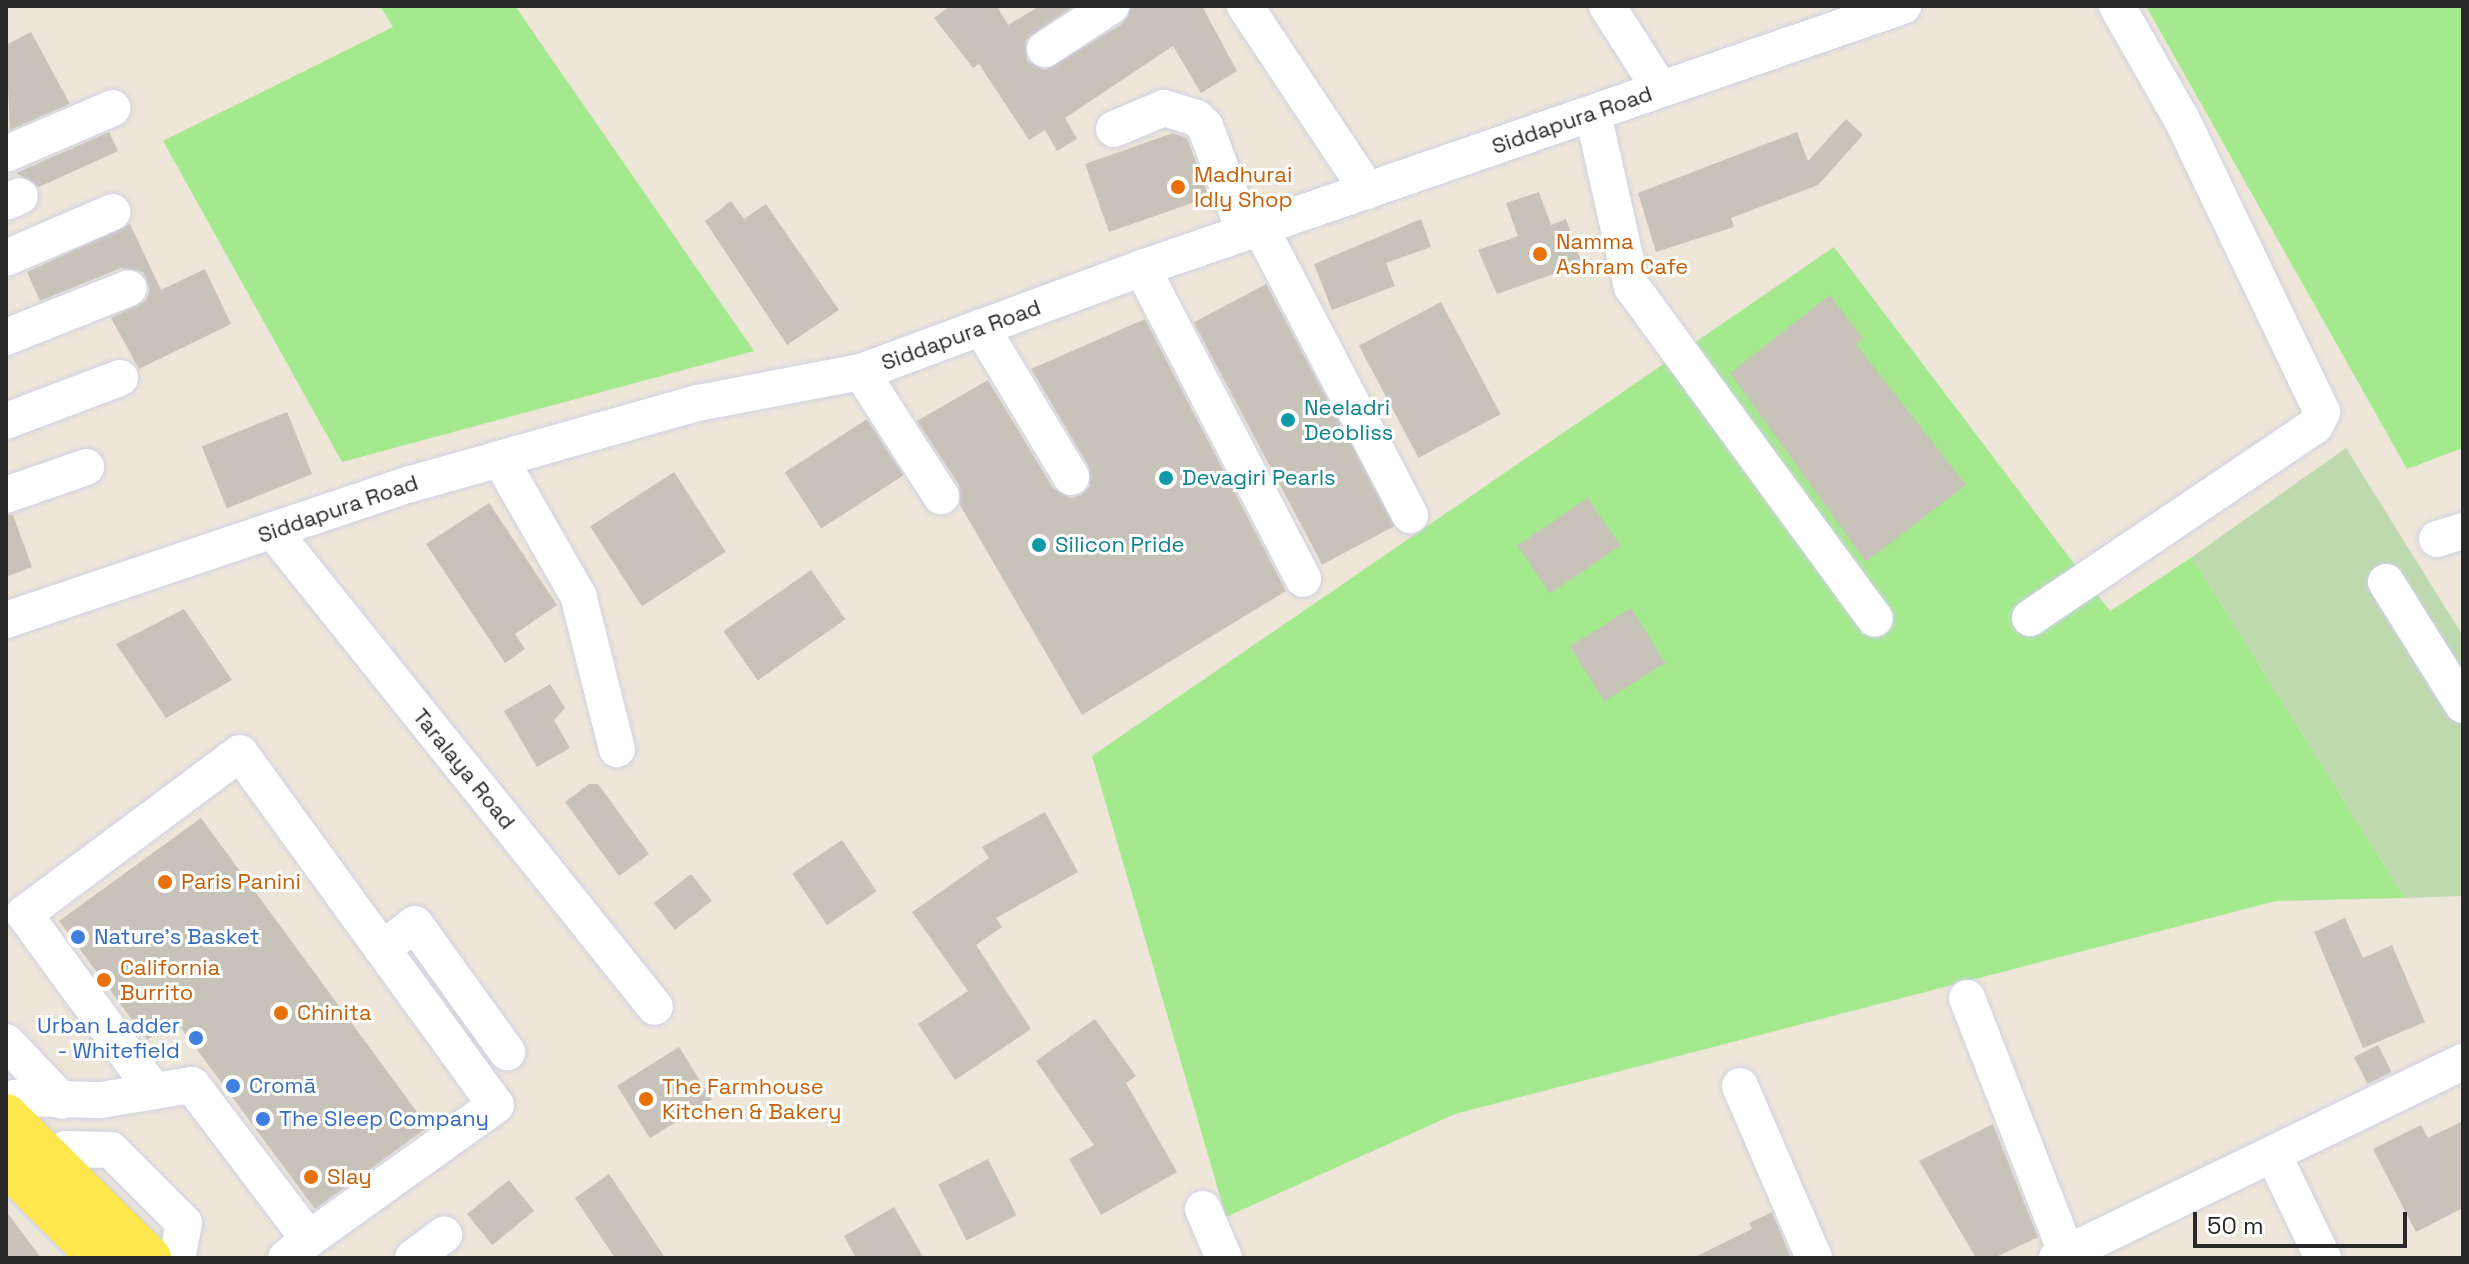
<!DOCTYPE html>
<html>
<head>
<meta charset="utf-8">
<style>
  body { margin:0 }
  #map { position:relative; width:2469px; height:1264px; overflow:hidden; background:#ede6d9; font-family:"Space Grotesk",sans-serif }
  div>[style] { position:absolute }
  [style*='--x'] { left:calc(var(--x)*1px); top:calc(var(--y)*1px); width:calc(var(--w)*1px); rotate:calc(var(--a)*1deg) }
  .green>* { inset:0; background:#a5e98f }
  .cemetery>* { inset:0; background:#bed9ae }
  .building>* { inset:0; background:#c8c3b9; transform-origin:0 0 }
  .roads { filter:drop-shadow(0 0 2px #ced0e4) drop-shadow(0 0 2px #ced0e4) }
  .minor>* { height:36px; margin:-18px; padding:0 18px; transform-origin:18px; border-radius:18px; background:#fff }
  .major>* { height:44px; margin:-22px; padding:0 22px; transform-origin:22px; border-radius:22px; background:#fee74d }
  .dots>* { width:22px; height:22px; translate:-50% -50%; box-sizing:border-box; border:4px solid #fff; border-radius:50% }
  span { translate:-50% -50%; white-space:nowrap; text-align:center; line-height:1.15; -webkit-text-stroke:6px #fff; paint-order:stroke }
  .street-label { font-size:22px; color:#292929 }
  .food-label { font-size:22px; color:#c56008 }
  .left { translate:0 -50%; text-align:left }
  .culture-label { font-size:22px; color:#0d838f }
  .shop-label { font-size:22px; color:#366cbe }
  .right { translate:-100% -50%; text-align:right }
  .frame { position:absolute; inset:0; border:8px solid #292929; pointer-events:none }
  .scale { position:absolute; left:2193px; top:1212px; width:214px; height:36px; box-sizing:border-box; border:4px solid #292929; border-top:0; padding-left:10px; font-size:24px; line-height:28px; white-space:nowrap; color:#292929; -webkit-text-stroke:6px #fff; paint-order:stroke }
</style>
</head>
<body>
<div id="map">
  <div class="green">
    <i style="clip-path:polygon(380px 6px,515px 6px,754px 351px,342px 462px,163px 141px,393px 27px)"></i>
    <i style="clip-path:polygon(2146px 6px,2463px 6px,2463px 448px,2407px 469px)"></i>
    <i style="clip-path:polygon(1834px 247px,2110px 611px,2192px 557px,2405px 898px,2276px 901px,1455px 1114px,1226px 1217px,1092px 756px)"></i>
  </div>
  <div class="cemetery">
    <i style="clip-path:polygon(2346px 448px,2463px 636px,2463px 896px,2405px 898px,2192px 557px)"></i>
  </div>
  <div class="building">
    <i style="clip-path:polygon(950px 6px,997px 6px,1008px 25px,1040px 6px,1073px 6px,1026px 40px,1027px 60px,1045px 70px,1122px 24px,1132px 6px,1202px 6px,1237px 71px,1201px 93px,1173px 46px,1065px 118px,1077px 139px,1057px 151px,1045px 130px,1029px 140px,979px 64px,973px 68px,934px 18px)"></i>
    <i style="clip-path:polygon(31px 32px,70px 104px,10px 130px,6px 45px)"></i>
    <i style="clip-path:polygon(1846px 119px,1863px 135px,1818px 185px,1731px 218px,1734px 227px,1656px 252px,1638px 193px,1797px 132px,1808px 161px)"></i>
    <i style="clip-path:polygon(109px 132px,118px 151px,39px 187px,16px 173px)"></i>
    <i style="clip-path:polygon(1173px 133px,1187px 138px,1209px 197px,1109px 232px,1085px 164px)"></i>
    <i style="clip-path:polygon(1539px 192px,1551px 225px,1566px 219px,1582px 264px,1497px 294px,1478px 250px,1518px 236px,1506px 203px)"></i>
    <i style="clip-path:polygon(731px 201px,744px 219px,766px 204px,839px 310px,787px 345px,705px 221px)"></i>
    <i style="clip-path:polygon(1421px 219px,1431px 247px,1386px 263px,1395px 286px,1332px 310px,1314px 264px)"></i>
    <i style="clip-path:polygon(130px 224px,161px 290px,205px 269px,231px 324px,139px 369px,111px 318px,146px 300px,150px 290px,143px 272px,121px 268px,40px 301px,27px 272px)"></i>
    <i style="left:1266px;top:284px;width:274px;height:82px;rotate:62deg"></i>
    <i style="clip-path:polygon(1830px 295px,1863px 338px,1856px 344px,1966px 485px,1866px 562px,1730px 373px)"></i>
    <i style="left:1441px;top:302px;width:127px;height:93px;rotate:62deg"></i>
    <i style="clip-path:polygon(1145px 319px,1286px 591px,1082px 715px,960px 505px,959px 485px,917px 421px,988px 380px,1053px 488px,1071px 498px,1081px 495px,1090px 486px,1089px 467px,1031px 369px)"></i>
    <i style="left:287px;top:412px;width:67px;height:92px;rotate:68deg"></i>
    <i style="left:867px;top:419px;width:67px;height:98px;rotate:57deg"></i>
    <i style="left:674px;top:472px;width:95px;height:100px;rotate:57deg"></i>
    <i style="left:1588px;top:498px;width:58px;height:85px;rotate:56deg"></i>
    <i style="clip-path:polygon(489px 503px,557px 605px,515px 634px,525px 649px,505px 663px,426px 544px)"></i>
    <i style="clip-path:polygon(6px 515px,13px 515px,32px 567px,6px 577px)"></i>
    <i style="left:811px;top:570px;width:60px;height:107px;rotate:55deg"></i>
    <i style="left:1631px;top:608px;width:65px;height:72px;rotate:58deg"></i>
    <i style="clip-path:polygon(184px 609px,232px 680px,166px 718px,116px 644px)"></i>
    <i style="clip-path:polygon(550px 684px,565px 708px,554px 720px,570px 748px,537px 767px,504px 711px)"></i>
    <i style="clip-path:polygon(589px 784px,598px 784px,649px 854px,619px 876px,565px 802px)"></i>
    <i style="clip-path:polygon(1045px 812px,1078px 872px,996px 918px,1002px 927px,976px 945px,1031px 1029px,955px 1080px,918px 1024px,968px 991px,912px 912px,989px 858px,982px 847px)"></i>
    <i style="clip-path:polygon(201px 818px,428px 1127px,315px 1209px,175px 1020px,147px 1040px,59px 921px)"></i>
    <i style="left:842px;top:840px;width:62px;height:60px;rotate:56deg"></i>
    <i style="left:691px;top:874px;width:34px;height:47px;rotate:52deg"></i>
    <i style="clip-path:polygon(2345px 918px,2363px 958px,2392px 945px,2425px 1022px,2363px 1048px,2314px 932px)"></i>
    <i style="clip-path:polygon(1095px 1019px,1136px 1076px,1126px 1083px,1177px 1172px,1101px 1215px,1069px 1159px,1094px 1145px,1036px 1061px)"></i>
    <i style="left:2378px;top:1045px;width:30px;height:27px;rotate:63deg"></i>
    <i style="left:679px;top:1047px;width:62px;height:73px;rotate:58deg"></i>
    <i style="clip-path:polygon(2463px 1121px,2463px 1208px,2416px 1232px,2373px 1149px,2421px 1125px,2428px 1138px)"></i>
    <i style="clip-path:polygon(1993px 1124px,2038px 1237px,1994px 1258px,1976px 1258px,1919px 1161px)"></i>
    <i style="left:988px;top:1159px;width:63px;height:56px;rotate:63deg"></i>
    <i style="clip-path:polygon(609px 1174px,650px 1235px,665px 1258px,615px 1258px,575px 1198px)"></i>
    <i style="left:509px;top:1180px;width:40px;height:54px;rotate:51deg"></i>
    <i style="clip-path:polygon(894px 1207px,924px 1258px,856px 1258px,844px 1236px)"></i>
    <i style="clip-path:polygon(6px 1211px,41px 1258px,6px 1258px)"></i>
    <i style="clip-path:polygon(1772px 1212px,1791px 1258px,1693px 1258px,1752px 1229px,1749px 1223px)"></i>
  </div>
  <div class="roads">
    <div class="minor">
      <i style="--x:1245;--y:6;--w:222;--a:56.4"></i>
      <i style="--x:1607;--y:6;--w:98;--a:57.4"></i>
      <i style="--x:1045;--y:49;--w:79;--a:-33.1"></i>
      <i style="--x:1593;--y:114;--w:177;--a:77.3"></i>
      <i style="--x:1632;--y:287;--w:411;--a:53.8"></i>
      <i style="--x:1114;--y:129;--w:54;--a:-22.8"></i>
      <i style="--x:1164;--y:108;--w:34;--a:17"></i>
      <i style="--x:1196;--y:118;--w:12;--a:42"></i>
      <i style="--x:1205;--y:126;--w:114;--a:69.5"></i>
      <i style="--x:6;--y:154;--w:116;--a:-23.3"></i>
      <i style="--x:6;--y:202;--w:15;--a:-23"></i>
      <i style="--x:1260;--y:227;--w:325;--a:62.5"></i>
      <i style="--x:6;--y:258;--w:116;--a:-23.3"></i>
      <i style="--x:1142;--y:268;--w:350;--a:62.6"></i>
      <i style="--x:981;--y:327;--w:175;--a:59"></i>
      <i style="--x:6;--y:337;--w:132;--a:-21.7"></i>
      <i style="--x:861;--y:372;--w:148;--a:57.2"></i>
      <i style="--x:6;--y:421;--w:122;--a:-20.7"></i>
      <i style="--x:500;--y:459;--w:157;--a:60.2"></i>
      <i style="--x:578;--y:595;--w:159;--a:75.8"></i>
      <i style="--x:6;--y:495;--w:85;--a:-19.3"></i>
      <i style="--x:273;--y:531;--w:610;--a:51.25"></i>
      <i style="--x:2437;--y:539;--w:27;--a:-17"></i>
      <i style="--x:2386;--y:582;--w:145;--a:58"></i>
      <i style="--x:2030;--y:618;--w:344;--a:-34"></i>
      <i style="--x:2315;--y:426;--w:16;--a:-63"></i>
      <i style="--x:2322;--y:412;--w:324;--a:-115.6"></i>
      <i style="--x:2182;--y:120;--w:131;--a:-119.7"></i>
      <i style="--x:6;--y:620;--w:427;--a:-18.6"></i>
      <i style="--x:411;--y:484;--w:298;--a:-15.8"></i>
      <i style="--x:698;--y:403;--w:166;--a:-10.8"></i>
      <i style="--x:861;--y:372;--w:300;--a:-20.3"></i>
      <i style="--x:1142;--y:268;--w:805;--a:-19"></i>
      <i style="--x:382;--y:949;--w:41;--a:-37.1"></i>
      <i style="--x:415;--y:924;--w:158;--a:54.3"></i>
      <i style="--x:1967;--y:998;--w:275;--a:68.7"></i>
      <i style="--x:6;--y:1042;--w:81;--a:46.5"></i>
      <i style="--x:1740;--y:1086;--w:187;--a:66.7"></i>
      <i style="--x:153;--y:1090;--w:218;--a:-126.2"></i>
      <i style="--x:24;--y:914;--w:269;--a:-36.7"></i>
      <i style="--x:240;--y:753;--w:435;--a:54"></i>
      <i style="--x:496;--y:1105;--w:230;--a:144.4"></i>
      <i style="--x:6;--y:1104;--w:11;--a:-34"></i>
      <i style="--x:15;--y:1098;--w:86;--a:1.3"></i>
      <i style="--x:101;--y:1100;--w:92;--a:-9.4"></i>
      <i style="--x:192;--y:1085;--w:193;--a:52.8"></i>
      <i style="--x:309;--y:1239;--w:30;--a:140"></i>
      <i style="--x:2273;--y:1154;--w:115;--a:64.3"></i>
      <i style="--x:50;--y:1161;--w:20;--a:-37"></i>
      <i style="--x:66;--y:1149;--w:45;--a:1.3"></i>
      <i style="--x:111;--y:1150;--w:103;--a:45"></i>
      <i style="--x:184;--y:1223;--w:36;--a:101"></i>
      <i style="--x:1203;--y:1209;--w:53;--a:66.8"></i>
      <i style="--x:413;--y:1258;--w:39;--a:-37"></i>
      <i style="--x:2057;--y:1258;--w:451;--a:-25.8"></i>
    </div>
    <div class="major">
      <i style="--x:6;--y:1116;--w:202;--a:44.8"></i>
      <i style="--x:6;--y:1163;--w:134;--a:45"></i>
    </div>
  </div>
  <div class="dots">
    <i style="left:1178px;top:187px;background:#e8710a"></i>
    <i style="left:1540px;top:254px;background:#e8710a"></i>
    <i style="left:1288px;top:420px;background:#0f9aa8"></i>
    <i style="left:1166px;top:478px;background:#0f9aa8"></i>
    <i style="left:1039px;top:545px;background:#0f9aa8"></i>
    <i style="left:165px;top:882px;background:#e8710a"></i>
    <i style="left:78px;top:937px;background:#3f7fe0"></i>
    <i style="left:104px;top:980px;background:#e8710a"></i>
    <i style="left:281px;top:1013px;background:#e8710a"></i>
    <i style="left:196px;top:1038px;background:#3f7fe0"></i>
    <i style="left:233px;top:1086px;background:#3f7fe0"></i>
    <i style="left:646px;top:1099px;background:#e8710a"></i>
    <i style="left:263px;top:1119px;background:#3f7fe0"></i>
    <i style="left:311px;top:1177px;background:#e8710a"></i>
  </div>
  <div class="street-label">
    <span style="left:1572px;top:120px;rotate:-19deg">Siddapura Road</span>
    <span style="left:961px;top:335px;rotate:-20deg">Siddapura Road</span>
    <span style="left:338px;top:509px;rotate:-19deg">Siddapura Road</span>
    <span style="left:464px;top:769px;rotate:51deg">Taralaya Road</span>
  </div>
  <div class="food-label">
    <span class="left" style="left:1194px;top:187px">Madhurai<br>Idly Shop</span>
    <span class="left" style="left:1556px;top:254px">Namma<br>Ashram Cafe</span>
    <span class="left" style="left:181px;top:882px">Paris Panini</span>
    <span class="left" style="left:120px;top:980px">California<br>Burrito</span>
    <span class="left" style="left:297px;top:1013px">Chinita</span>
    <span class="left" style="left:662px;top:1099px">The Farmhouse<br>Kitchen &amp; Bakery</span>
    <span class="left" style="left:327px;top:1177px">Slay</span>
  </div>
  <div class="culture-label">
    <span class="left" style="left:1304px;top:420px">Neeladri<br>Deobliss</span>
    <span class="left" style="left:1182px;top:478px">Devagiri Pearls</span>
    <span class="left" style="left:1055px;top:545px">Silicon Pride</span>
  </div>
  <div class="shop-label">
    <span class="left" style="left:94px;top:937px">Nature's Basket</span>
    <span class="right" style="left:180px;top:1038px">Urban Ladder<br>- Whitefield</span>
    <span class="left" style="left:249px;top:1086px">Cromā</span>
    <span class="left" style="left:279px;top:1119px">The Sleep Company</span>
  </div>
  <div class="frame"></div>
  <div class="scale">50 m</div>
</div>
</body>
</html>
